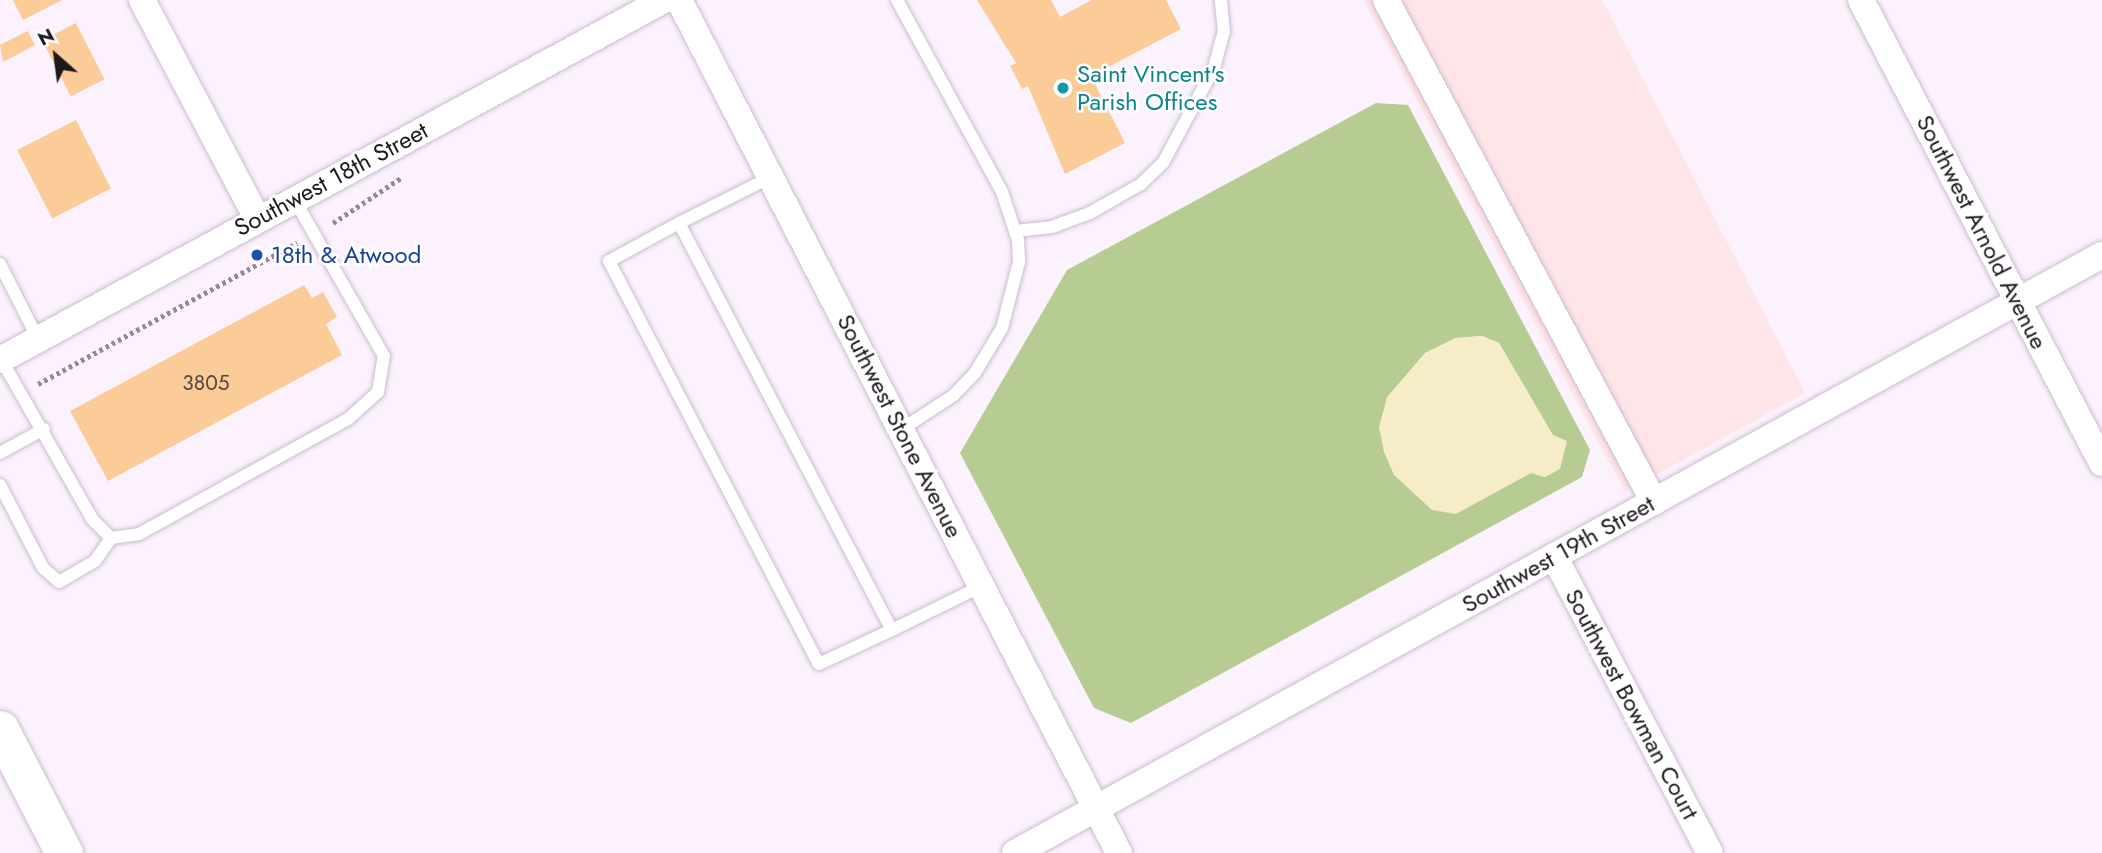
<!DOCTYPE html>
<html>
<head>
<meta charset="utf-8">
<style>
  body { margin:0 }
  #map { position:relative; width:2102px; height:853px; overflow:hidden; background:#fbf2fd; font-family:Jost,sans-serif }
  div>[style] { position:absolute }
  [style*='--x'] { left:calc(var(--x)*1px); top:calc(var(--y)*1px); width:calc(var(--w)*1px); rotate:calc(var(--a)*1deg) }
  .education>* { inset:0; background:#ffe4e8 }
  .green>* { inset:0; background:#b6cc93 }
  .sand>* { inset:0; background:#f6ecc7 }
  .building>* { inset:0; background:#fbcc98; transform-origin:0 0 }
  .path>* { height:4.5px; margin-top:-2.25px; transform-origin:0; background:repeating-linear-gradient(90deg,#918a93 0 3.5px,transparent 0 7px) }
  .roads { filter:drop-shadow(0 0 2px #cbbcce) drop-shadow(0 0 2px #cbbcce) }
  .service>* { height:12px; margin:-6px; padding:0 6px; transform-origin:6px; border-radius:6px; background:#fff }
  .minor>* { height:26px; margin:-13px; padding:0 13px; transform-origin:13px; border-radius:13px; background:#fff }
  .secondary>* { height:37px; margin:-18.5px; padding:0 18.5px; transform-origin:18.5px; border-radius:18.5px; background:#fff }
  .dots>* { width:19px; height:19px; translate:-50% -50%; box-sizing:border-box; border:4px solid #fff; border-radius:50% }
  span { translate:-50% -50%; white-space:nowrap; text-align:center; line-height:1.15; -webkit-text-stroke:5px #fff; paint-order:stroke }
  .number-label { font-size:21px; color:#55463d }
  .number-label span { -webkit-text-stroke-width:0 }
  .culture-label { font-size:24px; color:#0d838f }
  .left { translate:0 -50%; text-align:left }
  .street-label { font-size:24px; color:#1e191f }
  .transit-label { font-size:24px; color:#164399 }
  .north { position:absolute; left:21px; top:21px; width:70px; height:70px; -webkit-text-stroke:5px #fff; paint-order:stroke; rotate:332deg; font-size:19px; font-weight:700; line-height:28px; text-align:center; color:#1e191f }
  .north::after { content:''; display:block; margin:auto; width:24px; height:32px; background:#1e191f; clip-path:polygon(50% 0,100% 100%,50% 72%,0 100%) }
</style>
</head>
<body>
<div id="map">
  <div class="education">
    <i style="clip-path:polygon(1363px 0,1602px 0,1805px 393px,1625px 492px)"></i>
  </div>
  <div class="green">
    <i style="clip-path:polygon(evenodd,1376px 103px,1408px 105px,1590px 450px,1582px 477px,1131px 723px,1094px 708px,960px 453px,1067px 270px,1376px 103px,1482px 336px,1499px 343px,1553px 436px,1545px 477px,1532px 473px,1425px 353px,1456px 338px,1482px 336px)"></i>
  </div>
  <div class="sand">
    <i style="clip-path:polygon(1482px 336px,1499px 343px,1553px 435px,1567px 441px,1560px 469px,1545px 477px,1531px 473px,1456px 514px,1432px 510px,1394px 475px,1384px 452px,1379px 427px,1387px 397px,1425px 353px,1456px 338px)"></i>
  </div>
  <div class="building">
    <i style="clip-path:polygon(13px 0,62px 0,23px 20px)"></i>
    <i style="clip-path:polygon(977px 0,1051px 0,1060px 17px,1092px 0,1166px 0,1181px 29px,1091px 76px,1125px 143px,1065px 174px,1028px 86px,1022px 89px,1010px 66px,1016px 63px)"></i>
    <i style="left:76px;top:23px;width:63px;height:38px;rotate:63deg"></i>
    <i style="clip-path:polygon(28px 31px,35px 45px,3px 62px,0 45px)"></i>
    <i style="left:76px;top:120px;width:77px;height:66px;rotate:63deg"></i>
    <i style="clip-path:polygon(304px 285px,312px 298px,323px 292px,337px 317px,326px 324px,342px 355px,108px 481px,70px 411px)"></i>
  </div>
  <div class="path">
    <i style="--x:333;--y:223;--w:82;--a:-33.5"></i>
    <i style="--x:38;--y:384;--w:295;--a:-28.6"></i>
  </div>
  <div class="roads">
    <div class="service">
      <i style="--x:897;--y:0;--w:219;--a:61.3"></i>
      <i style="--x:1002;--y:192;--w:51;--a:71.6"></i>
      <i style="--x:1018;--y:240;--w:22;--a:87"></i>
      <i style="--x:1019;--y:262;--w:68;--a:104.4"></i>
      <i style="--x:1002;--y:328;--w:52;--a:121"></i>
      <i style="--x:975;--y:373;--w:30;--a:134"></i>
      <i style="--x:954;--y:395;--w:62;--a:146.8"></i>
      <i style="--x:771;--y:177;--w:103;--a:153.4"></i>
      <i style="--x:679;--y:223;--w:459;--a:62.4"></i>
      <i style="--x:892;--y:630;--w:100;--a:-26.1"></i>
      <i style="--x:679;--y:223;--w:80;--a:151.5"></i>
      <i style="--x:609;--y:261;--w:454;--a:62.5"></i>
      <i style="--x:819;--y:664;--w:81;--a:-25"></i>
      <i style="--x:1015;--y:231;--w:37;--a:-6"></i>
      <i style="--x:1052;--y:227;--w:40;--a:-20.2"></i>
      <i style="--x:1090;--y:213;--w:59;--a:-29.6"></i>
      <i style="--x:1141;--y:184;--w:30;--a:-44"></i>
      <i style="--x:1163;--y:163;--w:108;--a:-61.8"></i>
      <i style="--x:1214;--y:68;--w:38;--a:-75"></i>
      <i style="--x:1224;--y:31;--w:31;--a:-96"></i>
      <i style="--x:0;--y:264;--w:84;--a:63.1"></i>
      <i style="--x:1;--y:359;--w:185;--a:60.3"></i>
      <i style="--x:93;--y:520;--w:25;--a:45"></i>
      <i style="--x:111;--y:538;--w:28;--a:-8"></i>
      <i style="--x:139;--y:534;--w:239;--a:-28.8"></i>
      <i style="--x:348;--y:419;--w:40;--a:-42"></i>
      <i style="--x:378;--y:392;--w:36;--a:-81"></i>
      <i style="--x:384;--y:356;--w:181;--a:-119.8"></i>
      <i style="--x:0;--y:453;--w:50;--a:-28.6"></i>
      <i style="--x:0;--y:485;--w:93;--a:62.6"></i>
      <i style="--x:43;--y:568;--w:21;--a:41"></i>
      <i style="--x:59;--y:582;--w:42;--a:-30.3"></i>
      <i style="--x:95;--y:561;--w:28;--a:-55"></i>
    </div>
    <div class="minor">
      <i style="--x:142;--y:0;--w:246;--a:62.2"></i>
      <i style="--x:679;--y:0;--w:960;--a:62.71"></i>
      <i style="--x:1386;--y:0;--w:569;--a:61.9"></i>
      <i style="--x:1861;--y:0;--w:522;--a:62.5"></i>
      <i style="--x:0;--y:360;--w:755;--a:-28.47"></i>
      <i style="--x:1554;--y:556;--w:335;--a:62.3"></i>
      <i style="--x:1015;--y:853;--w:1241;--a:-28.82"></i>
    </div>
    <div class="secondary">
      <i style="--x:0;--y:729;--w:140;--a:62.7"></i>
    </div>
  </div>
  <div class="dots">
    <i style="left:1063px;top:88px;background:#0f9aa8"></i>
    <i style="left:257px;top:255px;background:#1a4fb4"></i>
  </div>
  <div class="number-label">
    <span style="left:206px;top:383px">3805</span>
  </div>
  <div class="culture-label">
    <span class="left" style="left:1077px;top:88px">Saint Vincent's<br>Parish Offices</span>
  </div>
  <div class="street-label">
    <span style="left:331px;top:179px;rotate:-28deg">Southwest 18th Street</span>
    <span style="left:1982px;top:232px;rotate:63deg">Southwest Arnold Avenue</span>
    <span style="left:900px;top:426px;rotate:63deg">Southwest Stone Avenue</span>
    <span style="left:1558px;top:554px;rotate:-29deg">Southwest 19th Street</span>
    <span style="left:1632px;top:704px;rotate:62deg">Southwest Bowman Court</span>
  </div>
  <div class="transit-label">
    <span class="left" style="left:271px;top:255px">18th &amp; Atwood</span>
  </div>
  <div class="north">N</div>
</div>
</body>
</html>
